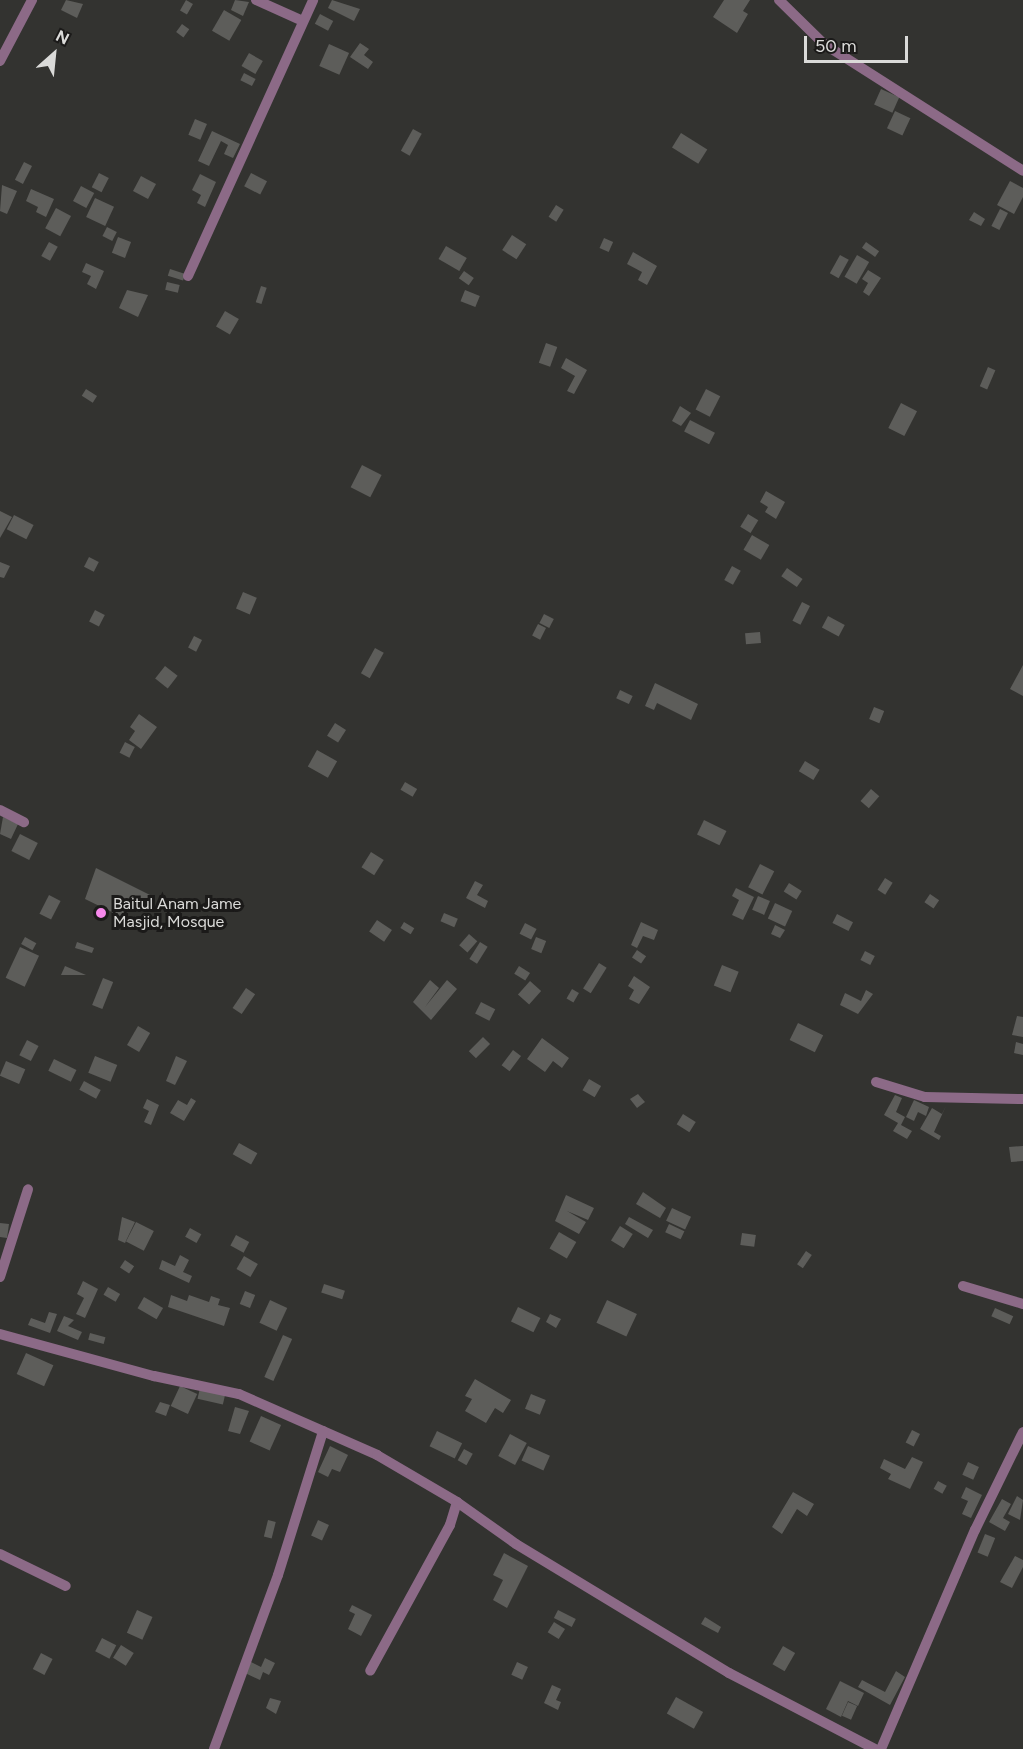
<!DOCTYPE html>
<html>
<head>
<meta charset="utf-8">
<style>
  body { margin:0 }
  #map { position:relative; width:1023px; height:1749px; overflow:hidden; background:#333330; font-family:Figtree,sans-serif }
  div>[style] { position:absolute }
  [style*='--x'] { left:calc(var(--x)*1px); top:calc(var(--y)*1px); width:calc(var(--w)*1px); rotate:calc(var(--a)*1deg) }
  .building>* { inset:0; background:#5d5d5a; transform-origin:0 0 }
  .street>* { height:10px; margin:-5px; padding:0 5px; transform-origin:5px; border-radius:5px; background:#8c6a87 }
  .dots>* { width:16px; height:16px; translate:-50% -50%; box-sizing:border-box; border:3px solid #1b1a19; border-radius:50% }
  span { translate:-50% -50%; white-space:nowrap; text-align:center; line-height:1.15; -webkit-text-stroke:6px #1b1a19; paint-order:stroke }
  .poi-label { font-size:16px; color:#dbdbd9 }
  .left { translate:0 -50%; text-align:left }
  .north { position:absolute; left:24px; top:24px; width:60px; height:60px; -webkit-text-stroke:4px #1b1a19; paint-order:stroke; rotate:27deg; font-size:16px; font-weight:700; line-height:24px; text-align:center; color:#dbdbd9 }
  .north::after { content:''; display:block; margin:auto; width:21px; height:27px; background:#dbdbd9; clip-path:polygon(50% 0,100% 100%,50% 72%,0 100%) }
  .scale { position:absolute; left:804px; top:36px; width:104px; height:27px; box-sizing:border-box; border:3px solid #dbdbd9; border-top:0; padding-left:8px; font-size:18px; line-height:21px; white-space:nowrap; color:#dbdbd9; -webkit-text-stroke:4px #1b1a19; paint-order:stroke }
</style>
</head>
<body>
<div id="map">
  <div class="building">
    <i style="clip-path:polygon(66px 0,83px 4px,77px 18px,61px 10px)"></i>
    <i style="left:186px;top:0;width:8px;height:12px;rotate:30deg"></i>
    <i style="clip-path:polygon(235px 0,249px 2px,243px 16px,231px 10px)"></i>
    <i style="clip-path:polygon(332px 0,360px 9px,354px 21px,328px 8px)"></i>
    <i style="clip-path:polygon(724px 0,750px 0,743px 11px,748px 14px,737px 33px,713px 17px)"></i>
    <i style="left:224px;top:10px;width:20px;height:24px;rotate:30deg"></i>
    <i style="left:320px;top:14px;width:15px;height:11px;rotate:28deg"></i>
    <i style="left:182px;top:24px;width:9px;height:10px;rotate:36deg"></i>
    <i style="clip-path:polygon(360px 43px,369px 49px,364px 55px,373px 62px,368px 69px,350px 57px)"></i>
    <i style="left:329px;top:44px;width:22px;height:24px;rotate:24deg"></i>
    <i style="left:249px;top:53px;width:16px;height:15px;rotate:30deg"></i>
    <i style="left:244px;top:73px;width:13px;height:8px;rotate:27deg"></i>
    <i style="left:881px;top:89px;width:20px;height:17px;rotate:24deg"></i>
    <i style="left:895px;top:111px;width:17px;height:19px;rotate:25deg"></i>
    <i style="left:195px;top:119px;width:13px;height:17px;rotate:23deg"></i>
    <i style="left:413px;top:129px;width:10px;height:25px;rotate:29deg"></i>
    <i style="clip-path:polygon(212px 131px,240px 144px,233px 158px,224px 154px,228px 145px,221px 141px,209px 166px,198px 161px)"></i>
    <i style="left:681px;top:133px;width:31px;height:17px;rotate:32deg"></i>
    <i style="left:24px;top:162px;width:9px;height:20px;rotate:27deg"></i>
    <i style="left:99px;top:173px;width:11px;height:16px;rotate:27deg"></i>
    <i style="left:251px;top:173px;width:18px;height:15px;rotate:27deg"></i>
    <i style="clip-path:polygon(200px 174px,216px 182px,205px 207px,197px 203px,201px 195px,192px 190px)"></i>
    <i style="left:141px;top:176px;width:17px;height:17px;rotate:28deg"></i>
    <i style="clip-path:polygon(1010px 181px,1023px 188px,1023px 197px,1014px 214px,997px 205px)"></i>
    <i style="clip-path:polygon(2px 185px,17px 191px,7px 214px,0 211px)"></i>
    <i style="left:81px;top:186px;width:15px;height:17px;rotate:28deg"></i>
    <i style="clip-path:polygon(31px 189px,54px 199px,46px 217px,36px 212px,38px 207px,26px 201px)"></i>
    <i style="left:95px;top:198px;width:21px;height:21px;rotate:25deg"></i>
    <i style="left:556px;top:205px;width:9px;height:14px;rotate:32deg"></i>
    <i style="left:56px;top:208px;width:17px;height:23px;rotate:28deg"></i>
    <i style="left:1000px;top:209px;width:9px;height:19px;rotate:27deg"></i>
    <i style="clip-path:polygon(974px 212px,985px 219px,981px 226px,969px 220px)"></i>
    <i style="left:107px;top:227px;width:11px;height:10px;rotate:27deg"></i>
    <i style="left:512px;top:235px;width:17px;height:18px;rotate:33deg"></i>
    <i style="left:118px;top:237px;width:14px;height:17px;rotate:21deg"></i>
    <i style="left:604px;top:238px;width:10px;height:11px;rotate:24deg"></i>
    <i style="left:49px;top:242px;width:10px;height:16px;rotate:29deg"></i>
    <i style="left:866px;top:242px;width:16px;height:7px;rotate:35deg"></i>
    <i style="left:446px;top:246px;width:24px;height:15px;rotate:30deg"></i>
    <i style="clip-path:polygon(633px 252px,657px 266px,647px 285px,638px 280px,642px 272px,627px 264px)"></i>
    <i style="left:840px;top:255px;width:10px;height:21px;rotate:29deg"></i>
    <i style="left:857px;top:255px;width:14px;height:25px;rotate:30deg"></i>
    <i style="clip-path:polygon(86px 263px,104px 271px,96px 289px,87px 284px,91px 276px,82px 272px)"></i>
    <i style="left:170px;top:269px;width:16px;height:7px;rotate:18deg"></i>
    <i style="clip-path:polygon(868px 270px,881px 278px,869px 296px,863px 292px,868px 283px,862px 279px)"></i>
    <i style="left:464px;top:271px;width:12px;height:9px;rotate:35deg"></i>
    <i style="left:167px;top:282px;width:13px;height:8px;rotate:13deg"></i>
    <i style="left:261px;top:286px;width:6px;height:17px;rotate:18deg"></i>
    <i style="clip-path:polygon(127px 290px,148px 295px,138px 317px,119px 308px)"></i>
    <i style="left:465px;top:290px;width:16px;height:12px;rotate:22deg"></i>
    <i style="left:225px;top:311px;width:16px;height:18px;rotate:30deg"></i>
    <i style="left:546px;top:343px;width:12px;height:21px;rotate:20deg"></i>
    <i style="clip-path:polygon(566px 358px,587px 370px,574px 394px,567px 391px,575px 376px,561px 368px)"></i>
    <i style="left:988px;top:367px;width:8px;height:21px;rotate:23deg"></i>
    <i style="left:86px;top:389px;width:13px;height:8px;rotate:32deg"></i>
    <i style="left:706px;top:389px;width:16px;height:23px;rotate:27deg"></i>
    <i style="left:901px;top:403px;width:18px;height:28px;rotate:27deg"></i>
    <i style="clip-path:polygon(680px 406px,691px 413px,681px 426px,672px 421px)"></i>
    <i style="left:690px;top:420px;width:28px;height:13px;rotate:27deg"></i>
    <i style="left:362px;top:465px;width:22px;height:25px;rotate:27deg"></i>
    <i style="clip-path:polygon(766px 491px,785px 502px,776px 519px,765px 512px,768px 507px,760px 502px)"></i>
    <i style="clip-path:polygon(0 511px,12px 517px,0 538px)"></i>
    <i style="left:748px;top:514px;width:12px;height:15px;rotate:31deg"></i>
    <i style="left:14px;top:515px;width:22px;height:16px;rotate:27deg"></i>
    <i style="left:752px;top:535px;width:20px;height:17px;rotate:30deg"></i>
    <i style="left:89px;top:557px;width:11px;height:11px;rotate:27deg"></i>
    <i style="clip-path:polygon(0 562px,10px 566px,4px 578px,0 577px)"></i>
    <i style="left:732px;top:566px;width:10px;height:16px;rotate:29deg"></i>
    <i style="left:787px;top:568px;width:19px;height:10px;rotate:35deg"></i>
    <i style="left:243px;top:592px;width:15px;height:18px;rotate:23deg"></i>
    <i style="left:802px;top:602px;width:9px;height:21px;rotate:27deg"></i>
    <i style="left:95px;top:610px;width:11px;height:13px;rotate:27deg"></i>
    <i style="left:544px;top:614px;width:11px;height:10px;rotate:27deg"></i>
    <i style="left:828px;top:616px;width:19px;height:13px;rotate:28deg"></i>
    <i style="left:538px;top:624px;width:9px;height:13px;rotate:27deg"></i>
    <i style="left:760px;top:632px;width:11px;height:15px;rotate:85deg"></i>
    <i style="left:194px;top:636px;width:9px;height:13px;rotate:27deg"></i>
    <i style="left:375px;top:648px;width:10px;height:29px;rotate:29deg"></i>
    <i style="clip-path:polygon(1023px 665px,1023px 696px,1010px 689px)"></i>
    <i style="left:165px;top:666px;width:16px;height:16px;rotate:38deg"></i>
    <i style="clip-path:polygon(655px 683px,698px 704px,691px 720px,657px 703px,654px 710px,645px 706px)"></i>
    <i style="left:620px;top:690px;width:14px;height:9px;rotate:25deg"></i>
    <i style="left:874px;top:707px;width:11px;height:13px;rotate:22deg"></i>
    <i style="clip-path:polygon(139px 714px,157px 727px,141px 749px,129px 740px,135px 731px,130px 727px)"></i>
    <i style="left:335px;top:723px;width:13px;height:15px;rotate:32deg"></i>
    <i style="left:125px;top:742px;width:11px;height:12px;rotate:27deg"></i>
    <i style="left:317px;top:750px;width:23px;height:19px;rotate:29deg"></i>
    <i style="left:805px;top:761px;width:17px;height:12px;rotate:31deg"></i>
    <i style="left:405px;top:782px;width:14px;height:9px;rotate:30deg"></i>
    <i style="left:871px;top:789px;width:11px;height:16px;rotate:41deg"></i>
    <i style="clip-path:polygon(3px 817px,18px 824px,11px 839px,0 834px)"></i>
    <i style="left:704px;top:820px;width:25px;height:16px;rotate:26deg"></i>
    <i style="left:20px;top:834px;width:20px;height:19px;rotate:27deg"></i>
    <i style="left:371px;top:852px;width:15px;height:18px;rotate:32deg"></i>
    <i style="left:760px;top:864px;width:16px;height:26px;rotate:27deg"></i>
    <i style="clip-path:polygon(96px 868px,154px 897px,149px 910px,115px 895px,113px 900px,126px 906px,122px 917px,85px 899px)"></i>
    <i style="left:885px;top:878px;width:9px;height:14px;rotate:32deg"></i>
    <i style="clip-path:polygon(475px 881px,483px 885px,477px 895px,488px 901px,485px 908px,466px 898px)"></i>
    <i style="left:789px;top:883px;width:15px;height:10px;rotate:32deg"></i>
    <i style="clip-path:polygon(736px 888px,754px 897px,743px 920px,732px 915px,739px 900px,732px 896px)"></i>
    <i style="left:930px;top:894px;width:11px;height:10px;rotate:34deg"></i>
    <i style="left:49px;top:895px;width:13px;height:21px;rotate:27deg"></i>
    <i style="left:758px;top:896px;width:13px;height:15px;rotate:23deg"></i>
    <i style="left:775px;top:903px;width:19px;height:17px;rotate:25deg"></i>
    <i style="left:444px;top:913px;width:15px;height:9px;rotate:23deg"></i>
    <i style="left:837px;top:914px;width:18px;height:10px;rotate:27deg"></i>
    <i style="left:377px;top:920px;width:18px;height:14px;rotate:34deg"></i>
    <i style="left:404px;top:922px;width:12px;height:7px;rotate:31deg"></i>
    <i style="clip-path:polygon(641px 922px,658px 930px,654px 940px,643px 936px,637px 948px,631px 945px)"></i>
    <i style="left:525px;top:923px;width:13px;height:12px;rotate:27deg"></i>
    <i style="clip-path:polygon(775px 925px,785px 930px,780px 938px,771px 934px)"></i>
    <i style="left:469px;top:934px;width:11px;height:15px;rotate:41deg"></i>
    <i style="left:25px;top:937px;width:13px;height:8px;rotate:29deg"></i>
    <i style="left:536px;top:937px;width:11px;height:13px;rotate:22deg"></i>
    <i style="clip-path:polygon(77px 942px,94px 948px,92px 953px,75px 948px)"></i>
    <i style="left:480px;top:942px;width:9px;height:20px;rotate:32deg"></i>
    <i style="left:20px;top:947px;width:21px;height:34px;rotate:25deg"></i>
    <i style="left:637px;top:950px;width:11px;height:9px;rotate:34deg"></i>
    <i style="left:865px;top:951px;width:11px;height:10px;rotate:27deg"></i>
    <i style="left:599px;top:963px;width:9px;height:30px;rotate:32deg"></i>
    <i style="left:722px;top:965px;width:18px;height:22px;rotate:22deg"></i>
    <i style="clip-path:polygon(65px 966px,86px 975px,61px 975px)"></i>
    <i style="left:519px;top:966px;width:13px;height:9px;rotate:32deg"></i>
    <i style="clip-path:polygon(634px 976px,650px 987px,639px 1004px,629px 999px,634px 990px,628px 986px)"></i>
    <i style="left:103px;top:978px;width:11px;height:29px;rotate:22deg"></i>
    <i style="clip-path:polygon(430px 980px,439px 988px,425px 1007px,447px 980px,457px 989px,431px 1020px,413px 1002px)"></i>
    <i style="left:530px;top:981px;width:15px;height:18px;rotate:42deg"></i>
    <i style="left:246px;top:988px;width:11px;height:24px;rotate:34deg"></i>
    <i style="left:572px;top:989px;width:8px;height:11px;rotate:30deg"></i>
    <i style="clip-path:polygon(866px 990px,873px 994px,858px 1014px,840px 1005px,845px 993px,861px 1001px)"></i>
    <i style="left:481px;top:1002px;width:16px;height:13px;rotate:27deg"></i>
    <i style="clip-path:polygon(1017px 1016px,1023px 1017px,1023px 1037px,1012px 1035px)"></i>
    <i style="left:798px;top:1023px;width:28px;height:19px;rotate:26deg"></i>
    <i style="left:138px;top:1026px;width:14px;height:22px;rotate:30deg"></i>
    <i style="left:483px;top:1037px;width:10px;height:20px;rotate:45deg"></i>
    <i style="clip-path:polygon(542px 1038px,569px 1058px,562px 1068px,553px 1061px,545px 1072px,527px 1059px)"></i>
    <i style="left:27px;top:1040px;width:13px;height:17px;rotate:27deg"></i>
    <i style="clip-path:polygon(1016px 1042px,1023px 1044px,1023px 1055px,1014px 1053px)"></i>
    <i style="left:513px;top:1050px;width:10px;height:19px;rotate:37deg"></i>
    <i style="left:95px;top:1056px;width:24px;height:18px;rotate:22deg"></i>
    <i style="clip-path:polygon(176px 1056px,187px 1061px,175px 1085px,166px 1081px)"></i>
    <i style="left:54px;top:1059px;width:25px;height:13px;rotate:26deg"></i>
    <i style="left:6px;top:1061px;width:21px;height:16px;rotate:23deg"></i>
    <i style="left:589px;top:1079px;width:14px;height:13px;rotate:30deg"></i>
    <i style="left:84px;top:1081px;width:19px;height:10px;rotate:28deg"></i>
    <i style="clip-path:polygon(638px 1094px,645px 1102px,637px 1108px,630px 1099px)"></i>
    <i style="clip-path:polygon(895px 1095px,902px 1098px,896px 1112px,905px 1117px,901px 1125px,912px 1131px,907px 1139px,893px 1131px,898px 1123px,884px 1115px)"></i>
    <i style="clip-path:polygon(191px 1098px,196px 1101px,184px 1121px,170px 1113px,178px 1100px,187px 1105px)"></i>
    <i style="clip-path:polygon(147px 1099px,159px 1105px,151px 1125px,144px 1122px,149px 1111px,143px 1108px)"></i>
    <i style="clip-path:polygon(914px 1100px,929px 1107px,926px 1116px,918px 1112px,914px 1121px,906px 1117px)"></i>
    <i style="clip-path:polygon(946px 1106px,934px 1132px,941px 1136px,939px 1140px,920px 1129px,932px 1108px,942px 1114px)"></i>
    <i style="left:683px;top:1114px;width:15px;height:12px;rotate:32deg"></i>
    <i style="left:239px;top:1143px;width:21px;height:13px;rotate:29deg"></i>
    <i style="clip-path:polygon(1023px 1146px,1023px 1161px,1011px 1162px,1009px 1147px)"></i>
    <i style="clip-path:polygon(643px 1192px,666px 1208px,660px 1218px,636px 1204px)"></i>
    <i style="clip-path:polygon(566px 1195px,594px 1208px,588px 1220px,567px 1211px,586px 1222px,579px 1234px,555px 1221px)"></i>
    <i style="left:672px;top:1208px;width:21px;height:14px;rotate:25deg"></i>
    <i style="clip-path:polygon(122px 1217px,135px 1222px,125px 1243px,118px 1240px)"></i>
    <i style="clip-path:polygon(629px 1217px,653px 1230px,648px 1238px,625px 1224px)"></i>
    <i style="left:136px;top:1222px;width:20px;height:22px;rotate:27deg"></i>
    <i style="clip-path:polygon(0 1223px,9px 1224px,7px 1238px,0 1237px)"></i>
    <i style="left:669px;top:1224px;width:17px;height:9px;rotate:25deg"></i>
    <i style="left:620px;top:1226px;width:15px;height:17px;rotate:32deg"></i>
    <i style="left:190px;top:1228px;width:13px;height:10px;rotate:29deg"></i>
    <i style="left:559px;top:1232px;width:20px;height:19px;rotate:30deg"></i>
    <i style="left:742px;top:1233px;width:14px;height:12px;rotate:8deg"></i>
    <i style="left:236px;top:1235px;width:15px;height:12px;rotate:28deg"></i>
    <i style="left:806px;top:1251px;width:7px;height:16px;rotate:34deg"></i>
    <i style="clip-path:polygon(180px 1255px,189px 1260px,183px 1272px,192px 1276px,189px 1283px,159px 1269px,162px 1260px,175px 1266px)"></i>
    <i style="left:244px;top:1256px;width:16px;height:15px;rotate:30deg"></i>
    <i style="left:125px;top:1260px;width:11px;height:9px;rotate:34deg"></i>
    <i style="clip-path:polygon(83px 1281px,98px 1289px,85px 1318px,76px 1314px,84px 1298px,77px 1294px)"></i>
    <i style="left:324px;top:1284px;width:22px;height:9px;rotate:18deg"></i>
    <i style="left:108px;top:1287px;width:14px;height:9px;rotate:30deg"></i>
    <i style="left:245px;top:1291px;width:11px;height:14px;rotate:22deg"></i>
    <i style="clip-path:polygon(171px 1295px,187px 1301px,189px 1295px,209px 1302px,211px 1296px,220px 1299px,218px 1305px,230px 1308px,224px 1326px,168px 1307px)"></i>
    <i style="left:144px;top:1297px;width:22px;height:13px;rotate:30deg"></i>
    <i style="left:270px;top:1300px;width:19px;height:25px;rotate:25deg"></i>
    <i style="left:607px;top:1300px;width:33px;height:25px;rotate:25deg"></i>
    <i style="left:518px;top:1307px;width:25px;height:16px;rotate:26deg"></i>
    <i style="left:995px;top:1308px;width:20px;height:9px;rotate:24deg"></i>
    <i style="clip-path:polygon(49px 1312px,57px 1314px,50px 1333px,28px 1325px,31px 1318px,45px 1323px)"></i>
    <i style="clip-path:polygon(550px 1314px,561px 1319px,556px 1328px,546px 1322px)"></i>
    <i style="clip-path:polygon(64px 1316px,74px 1320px,68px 1326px,82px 1332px,78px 1340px,57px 1331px)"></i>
    <i style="left:90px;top:1333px;width:16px;height:7px;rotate:15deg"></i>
    <i style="left:283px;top:1335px;width:10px;height:46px;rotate:24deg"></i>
    <i style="left:26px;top:1353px;width:30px;height:23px;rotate:24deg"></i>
    <i style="clip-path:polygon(475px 1379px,511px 1400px,503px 1413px,495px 1408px,486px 1423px,465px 1411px,472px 1399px,465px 1396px)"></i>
    <i style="left:180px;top:1386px;width:19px;height:22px;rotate:25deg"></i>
    <i style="left:200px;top:1388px;width:26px;height:11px;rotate:13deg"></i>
    <i style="left:531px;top:1394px;width:16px;height:16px;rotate:22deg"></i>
    <i style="clip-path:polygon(160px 1402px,170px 1405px,166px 1416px,155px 1412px)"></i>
    <i style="clip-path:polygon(235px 1407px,249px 1411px,240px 1434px,228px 1431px)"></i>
    <i style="left:261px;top:1416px;width:22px;height:28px;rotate:24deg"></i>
    <i style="left:912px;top:1430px;width:9px;height:14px;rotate:27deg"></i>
    <i style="left:437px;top:1431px;width:28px;height:17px;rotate:26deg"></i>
    <i style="left:510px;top:1434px;width:19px;height:25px;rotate:28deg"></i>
    <i style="clip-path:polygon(330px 1446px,348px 1455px,340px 1472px,332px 1469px,328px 1477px,318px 1472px)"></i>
    <i style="left:528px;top:1446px;width:24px;height:16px;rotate:24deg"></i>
    <i style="left:464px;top:1449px;width:10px;height:13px;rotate:29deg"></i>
    <i style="clip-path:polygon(912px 1457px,923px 1462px,910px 1489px,888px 1479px,891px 1474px,880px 1468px,884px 1459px,905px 1469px)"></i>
    <i style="left:968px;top:1462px;width:12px;height:14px;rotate:24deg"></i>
    <i style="left:938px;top:1481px;width:10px;height:9px;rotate:29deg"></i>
    <i style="clip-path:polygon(966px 1487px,982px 1495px,971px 1518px,962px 1514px,968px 1501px,961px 1498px)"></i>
    <i style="clip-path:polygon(793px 1492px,814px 1504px,807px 1516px,797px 1509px,782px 1534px,772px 1527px)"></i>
    <i style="clip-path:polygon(1017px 1496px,1023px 1500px,1020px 1520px,1008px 1514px)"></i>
    <i style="clip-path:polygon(1002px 1499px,1011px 1504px,1003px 1518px,1010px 1522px,1005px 1531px,989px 1522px)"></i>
    <i style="left:268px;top:1520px;width:8px;height:17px;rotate:14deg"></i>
    <i style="left:318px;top:1520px;width:12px;height:17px;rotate:24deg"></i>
    <i style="left:985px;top:1534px;width:11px;height:20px;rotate:22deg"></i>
    <i style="clip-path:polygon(504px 1553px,528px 1566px,507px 1608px,493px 1600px,503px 1580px,493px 1575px)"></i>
    <i style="clip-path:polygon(1015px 1556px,1023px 1560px,1023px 1567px,1012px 1588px,1000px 1582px)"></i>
    <i style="clip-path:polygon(352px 1605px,372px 1615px,361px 1636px,348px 1629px,355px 1614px,349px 1611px)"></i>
    <i style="left:137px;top:1610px;width:17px;height:25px;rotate:24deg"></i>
    <i style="left:558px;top:1610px;width:20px;height:9px;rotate:27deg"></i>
    <i style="clip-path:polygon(705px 1617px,721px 1627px,718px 1633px,701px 1624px)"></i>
    <i style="left:554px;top:1622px;width:13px;height:12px;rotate:32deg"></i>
    <i style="left:102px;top:1638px;width:16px;height:15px;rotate:27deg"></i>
    <i style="left:121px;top:1645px;width:15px;height:15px;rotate:32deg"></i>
    <i style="left:783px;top:1646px;width:14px;height:21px;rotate:30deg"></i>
    <i style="left:41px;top:1653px;width:13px;height:18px;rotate:27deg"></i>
    <i style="clip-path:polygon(265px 1658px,275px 1663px,269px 1675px,263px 1672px,260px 1680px,245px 1673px,251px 1662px,261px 1667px)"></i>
    <i style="left:517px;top:1662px;width:12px;height:14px;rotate:24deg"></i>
    <i style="clip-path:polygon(896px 1671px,905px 1677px,890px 1705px,858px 1687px,862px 1680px,885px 1692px)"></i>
    <i style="clip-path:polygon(840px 1681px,864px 1693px,858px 1706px,848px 1701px,841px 1717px,826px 1709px)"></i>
    <i style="clip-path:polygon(552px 1685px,561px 1689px,556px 1700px,561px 1702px,558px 1710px,544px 1703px)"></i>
    <i style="left:676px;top:1697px;width:31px;height:19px;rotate:29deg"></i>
    <i style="clip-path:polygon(270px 1698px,281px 1701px,276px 1714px,266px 1708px)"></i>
    <i style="left:848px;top:1702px;width:10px;height:15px;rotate:24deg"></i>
  </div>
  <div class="street">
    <i style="--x:256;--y:0;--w:51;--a:24.1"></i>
    <i style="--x:779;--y:0;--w:63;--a:44.4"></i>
    <i style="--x:824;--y:44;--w:236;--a:32.5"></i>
    <i style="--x:0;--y:61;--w:69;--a:-62.3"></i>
    <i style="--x:188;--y:276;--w:303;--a:-65.6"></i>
    <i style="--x:0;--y:810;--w:27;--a:27"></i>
    <i style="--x:876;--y:1082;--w:51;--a:17"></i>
    <i style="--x:925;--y:1097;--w:98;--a:1.2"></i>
    <i style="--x:0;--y:1277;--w:92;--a:-72.3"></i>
    <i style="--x:963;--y:1286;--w:63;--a:16.7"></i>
    <i style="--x:0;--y:1334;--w:160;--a:15.3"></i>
    <i style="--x:154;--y:1376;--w:87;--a:12"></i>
    <i style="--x:239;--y:1394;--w:151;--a:23.8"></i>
    <i style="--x:377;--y:1455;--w:93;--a:30.4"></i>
    <i style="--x:457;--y:1502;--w:24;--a:107"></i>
    <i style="--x:450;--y:1525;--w:166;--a:118.7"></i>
    <i style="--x:457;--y:1502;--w:72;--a:35.4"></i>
    <i style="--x:516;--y:1544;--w:249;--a:31.2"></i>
    <i style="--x:729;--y:1673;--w:165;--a:27.5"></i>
    <i style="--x:0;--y:1554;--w:73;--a:25.9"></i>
    <i style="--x:214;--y:1749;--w:185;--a:-69.8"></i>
    <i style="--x:278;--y:1575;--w:151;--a:-72.6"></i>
    <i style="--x:881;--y:1749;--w:238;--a:-66.8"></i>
    <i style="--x:975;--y:1530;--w:109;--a:-63.9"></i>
  </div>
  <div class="dots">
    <i style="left:101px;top:913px;background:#f788eb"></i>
  </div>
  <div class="poi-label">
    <span class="left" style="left:113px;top:913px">Baitul Anam Jame<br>Masjid, Mosque</span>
  </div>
  <div class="north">N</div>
  <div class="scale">50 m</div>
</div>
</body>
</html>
